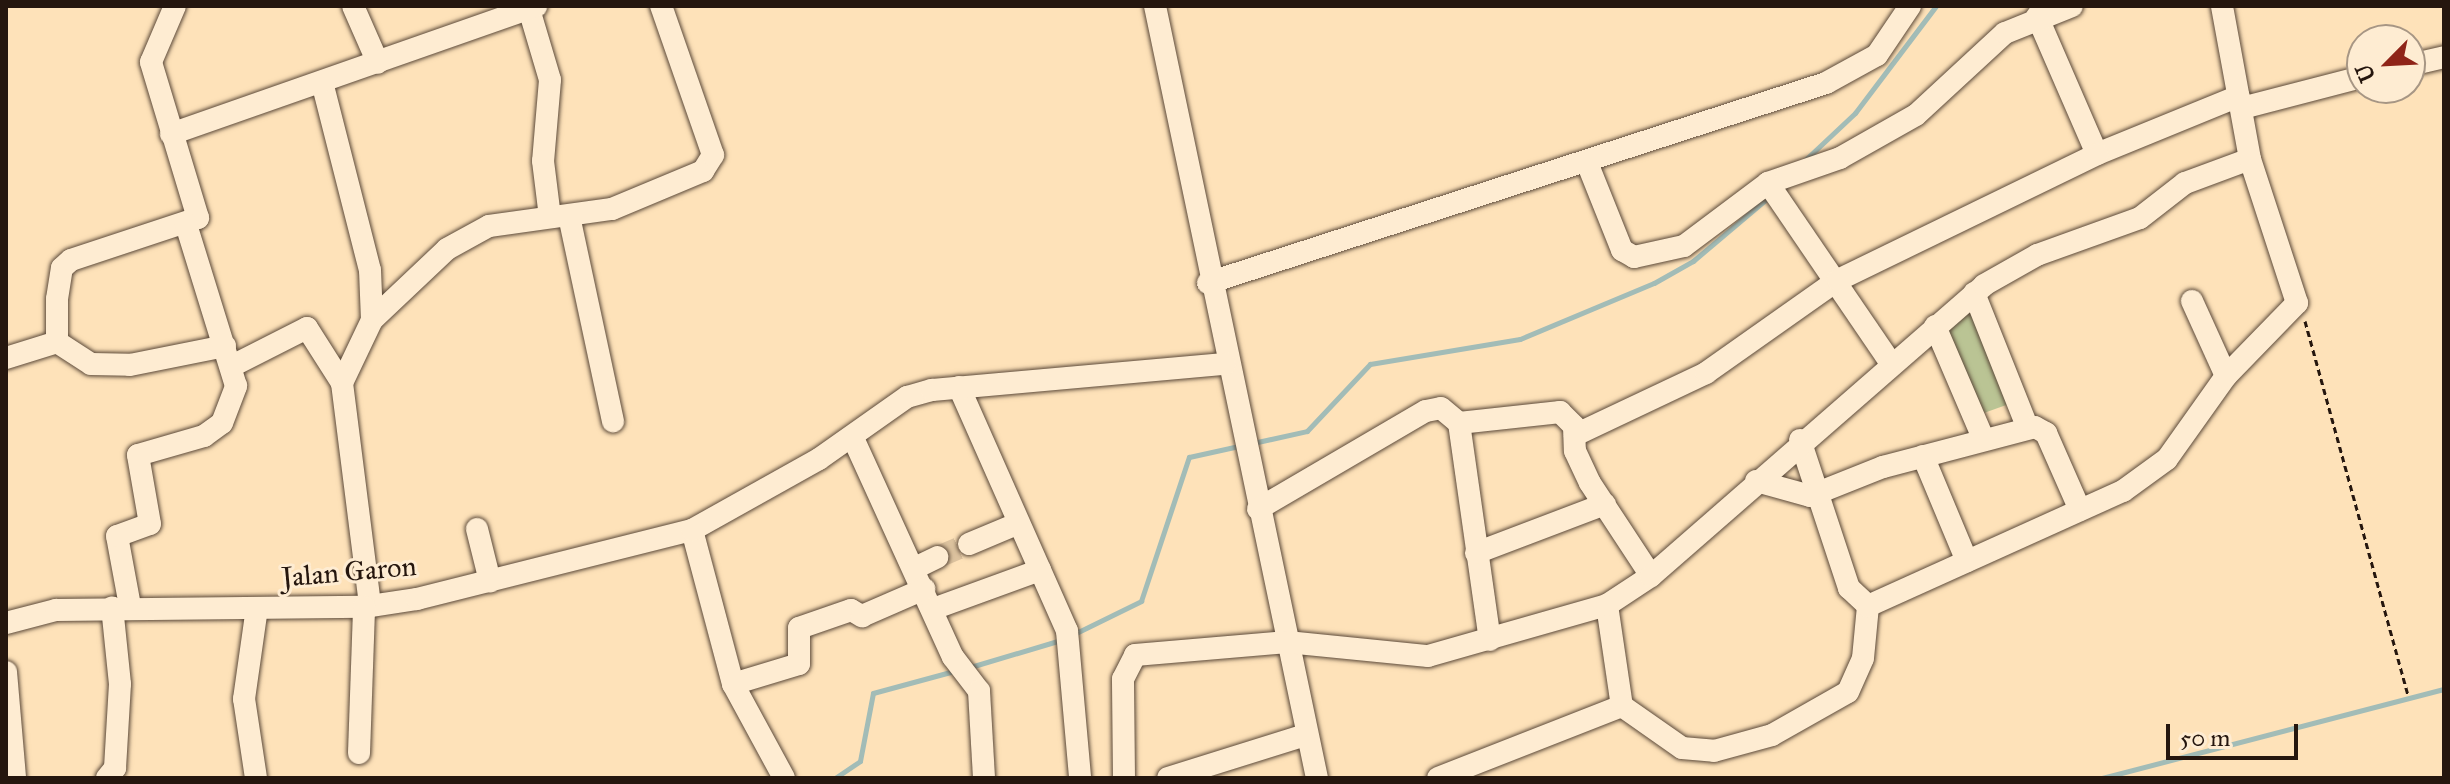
<!DOCTYPE html>
<html>
<head>
<meta charset="utf-8">
<style>
  body { margin:0 }
  #map { position:relative; width:2450px; height:784px; overflow:hidden; background:#fee2b9; font-family:"IM FELL Great Primer",serif }
  div>[style] { position:absolute }
  [style*='--x'] { left:calc(var(--x)*1px); top:calc(var(--y)*1px); width:calc(var(--w)*1px); rotate:calc(var(--a)*1deg) }
  .green>* { inset:0; background:#bac494 }
  .stream>* { height:5px; margin:-2.5px; padding:0 2.5px; transform-origin:2.5px; border-radius:2.5px; background:#a2bcb7 }
  .minor-tunnel>* { height:22px; margin-top:-11px; transform-origin:0; background:repeating-linear-gradient(90deg,#ddc39f 0 22px,transparent 0 33px) }
  .path>* { height:3px; margin-top:-1.5px; transform-origin:0; background:repeating-linear-gradient(90deg,#25160e 0 6px,transparent 0 10px) }
  .roads { filter:drop-shadow(0 0 2px #5b4939) drop-shadow(0 0 2px #5b4939) }
  .minor>* { height:22px; margin:-11px; padding:0 11px; transform-origin:11px; border-radius:11px; background:#feecd2 }
  span { translate:-50% -50%; white-space:nowrap; text-align:center; line-height:1.15; -webkit-text-stroke:6px #feecd2; paint-order:stroke }
  .street-label { font-size:28px; color:#25160e }
  .frame { position:absolute; inset:0; border:8px solid #25160e; pointer-events:none }
  .north { position:absolute; left:2346px; top:24px; width:80px; height:80px; box-sizing:border-box; background:#feecd2; border:2px solid #a79684; border-radius:50%; rotate:246deg; font-size:22px; font-weight:700; line-height:32px; text-align:center; color:#25160e }
  .north::after { content:''; display:block; margin:auto; width:28px; height:36px; background:#8f2418; clip-path:polygon(50% 0,100% 100%,50% 72%,0 100%) }
  .scale { position:absolute; left:2166px; top:724px; width:132px; height:36px; box-sizing:border-box; border:4px solid #25160e; border-top:0; padding-left:10px; font-size:24px; line-height:28px; white-space:nowrap; color:#25160e; -webkit-text-stroke:6px #feecd2; paint-order:stroke }
</style>
</head>
<body>
<div id="map">
  <div class="green">
    <i style="clip-path:polygon(1978px 292px,2009px 404px,1970px 418px,1927px 335px)"></i>
  </div>
  <div class="stream">
    <i style="--x:1805;--y:160;--w:69;--a:-43.2"></i>
    <i style="--x:1855;--y:113;--w:134;--a:-52.9"></i>
    <i style="--x:1253;--y:443;--w:55;--a:-12.5"></i>
    <i style="--x:1307;--y:431;--w:92;--a:-46.8"></i>
    <i style="--x:1370;--y:364;--w:152;--a:-9.5"></i>
    <i style="--x:1520;--y:339;--w:145;--a:-22.7"></i>
    <i style="--x:1654;--y:283;--w:45;--a:-29.4"></i>
    <i style="--x:1693;--y:261;--w:101;--a:-40.2"></i>
    <i style="--x:1074;--y:634;--w:75;--a:-26.2"></i>
    <i style="--x:1141;--y:601;--w:152;--a:-71.6"></i>
    <i style="--x:1189;--y:457;--w:51;--a:-12.4"></i>
    <i style="--x:967;--y:668;--w:98;--a:-16.6"></i>
    <i style="--x:835;--y:778;--w:30;--a:-34"></i>
    <i style="--x:860;--y:761;--w:69;--a:-79.2"></i>
    <i style="--x:873;--y:693;--w:84;--a:-15.2"></i>
    <i style="--x:2102;--y:778;--w:353;--a:-14.6"></i>
  </div>
  <div class="minor-tunnel">
    <i style="--x:938;--y:557;--w:34;--a:-23"></i>
  </div>
  <div class="path">
    <i style="--x:2305;--y:321;--w:388;--a:74.6"></i>
  </div>
  <div class="roads">
    <div class="minor">
      <i style="--x:353;--y:6;--w:62;--a:66.3"></i>
      <i style="--x:1155;--y:6;--w:789;--a:78.15"></i>
      <i style="--x:529;--y:9;--w:74;--a:73.5"></i>
      <i style="--x:550;--y:80;--w:81;--a:94.9"></i>
      <i style="--x:543;--y:161;--w:56;--a:82.9"></i>
      <i style="--x:2037;--y:16;--w:150;--a:66.5"></i>
      <i style="--x:2097;--y:154;--w:153;--a:-22.2"></i>
      <i style="--x:2410;--y:65;--w:35;--a:-13"></i>
      <i style="--x:322;--y:82;--w:194;--a:75.7"></i>
      <i style="--x:370;--y:270;--w:50;--a:87.7"></i>
      <i style="--x:372;--y:320;--w:70;--a:115.5"></i>
      <i style="--x:342;--y:383;--w:225;--a:82.8"></i>
      <i style="--x:2242;--y:108;--w:124;--a:-14.5"></i>
      <i style="--x:171;--y:134;--w:387;--a:-19.3"></i>
      <i style="--x:1588;--y:165;--w:92;--a:68.2"></i>
      <i style="--x:1622;--y:250;--w:14;--a:30"></i>
      <i style="--x:1634;--y:257;--w:51;--a:-12.4"></i>
      <i style="--x:1684;--y:246;--w:105;--a:-36.9"></i>
      <i style="--x:1768;--y:183;--w:76;--a:-19.1"></i>
      <i style="--x:1840;--y:158;--w:87;--a:-29.5"></i>
      <i style="--x:1916;--y:115;--w:121;--a:-42.7"></i>
      <i style="--x:2005;--y:33;--w:72;--a:-21.9"></i>
      <i style="--x:1768;--y:183;--w:218;--a:55.7"></i>
      <i style="--x:569;--y:216;--w:210;--a:77.9"></i>
      <i style="--x:1208;--y:283;--w:650;--a:-17.93"></i>
      <i style="--x:1826;--y:83;--w:58;--a:-28.8"></i>
      <i style="--x:1877;--y:55;--w:59;--a:-56"></i>
      <i style="--x:1974;--y:293;--w:143;--a:68.3"></i>
      <i style="--x:2192;--y:301;--w:82;--a:65.6"></i>
      <i style="--x:372;--y:320;--w:103;--a:-43.4"></i>
      <i style="--x:447;--y:249;--w:48;--a:-28.7"></i>
      <i style="--x:489;--y:226;--w:124;--a:-7.9"></i>
      <i style="--x:612;--y:209;--w:99;--a:-22.7"></i>
      <i style="--x:703;--y:171;--w:19;--a:-58"></i>
      <i style="--x:713;--y:155;--w:158;--a:-109.2"></i>
      <i style="--x:1935;--y:326;--w:122;--a:66.8"></i>
      <i style="--x:57;--y:342;--w:40;--a:32.9"></i>
      <i style="--x:91;--y:364;--w:39;--a:1"></i>
      <i style="--x:130;--y:365;--w:97;--a:-11.3"></i>
      <i style="--x:6;--y:358;--w:53;--a:-17.4"></i>
      <i style="--x:57;--y:342;--w:43;--a:-90"></i>
      <i style="--x:57;--y:299;--w:31;--a:-81"></i>
      <i style="--x:62;--y:268;--w:12;--a:-42"></i>
      <i style="--x:71;--y:260;--w:134;--a:-18.3"></i>
      <i style="--x:198;--y:218;--w:163;--a:-106.8"></i>
      <i style="--x:151;--y:62;--w:61;--a:-66.8"></i>
      <i style="--x:232;--y:366;--w:84;--a:-26.9"></i>
      <i style="--x:307;--y:328;--w:65;--a:57.5"></i>
      <i style="--x:959;--y:387;--w:267;--a:66.1"></i>
      <i style="--x:1067;--y:631;--w:148;--a:84.9"></i>
      <i style="--x:1459;--y:423;--w:219;--a:81.9"></i>
      <i style="--x:1575;--y:435;--w:145;--a:-25.3"></i>
      <i style="--x:1706;--y:373;--w:161;--a:-35.2"></i>
      <i style="--x:1838;--y:280;--w:288;--a:-25.9"></i>
      <i style="--x:853;--y:438;--w:241;--a:65.5"></i>
      <i style="--x:953;--y:657;--w:43;--a:52.6"></i>
      <i style="--x:979;--y:691;--w:87;--a:86.7"></i>
      <i style="--x:1800;--y:440;--w:156;--a:71.7"></i>
      <i style="--x:1849;--y:588;--w:26;--a:43"></i>
      <i style="--x:1923;--y:456;--w:114;--a:67.3"></i>
      <i style="--x:1756;--y:481;--w:56;--a:15.5"></i>
      <i style="--x:1810;--y:496;--w:79;--a:-21.7"></i>
      <i style="--x:1883;--y:467;--w:157;--a:-14.7"></i>
      <i style="--x:2035;--y:427;--w:13;--a:29"></i>
      <i style="--x:2046;--y:433;--w:84;--a:66.2"></i>
      <i style="--x:1258;--y:509;--w:194;--a:-30.3"></i>
      <i style="--x:1426;--y:411;--w:15;--a:-11"></i>
      <i style="--x:1441;--y:408;--w:23;--a:40"></i>
      <i style="--x:1459;--y:423;--w:102;--a:-6.2"></i>
      <i style="--x:1560;--y:412;--w:20;--a:45"></i>
      <i style="--x:1574;--y:426;--w:25;--a:88"></i>
      <i style="--x:1575;--y:451;--w:35;--a:65"></i>
      <i style="--x:1590;--y:483;--w:111;--a:56.7"></i>
      <i style="--x:477;--y:529;--w:54;--a:76"></i>
      <i style="--x:692;--y:530;--w:159;--a:75.1"></i>
      <i style="--x:733;--y:684;--w:107;--a:61.5"></i>
      <i style="--x:969;--y:544;--w:54;--a:-22.8"></i>
      <i style="--x:1476;--y:553;--w:138;--a:-20.8"></i>
      <i style="--x:915;--y:568;--w:25;--a:-26"></i>
      <i style="--x:1607;--y:605;--w:102;--a:81.6"></i>
      <i style="--x:130;--y:606;--w:71;--a:-100.5"></i>
      <i style="--x:117;--y:536;--w:35;--a:-20"></i>
      <i style="--x:150;--y:524;--w:70;--a:-99.9"></i>
      <i style="--x:138;--y:455;--w:69;--a:-16.1"></i>
      <i style="--x:204;--y:436;--w:22;--a:-36"></i>
      <i style="--x:222;--y:423;--w:40;--a:-69"></i>
      <i style="--x:236;--y:386;--w:170;--a:-107.2"></i>
      <i style="--x:933;--y:609;--w:114;--a:-20"></i>
      <i style="--x:6;--y:623;--w:52;--a:-14.6"></i>
      <i style="--x:56;--y:610;--w:308;--a:-0.6"></i>
      <i style="--x:364;--y:607;--w:54;--a:-8.6"></i>
      <i style="--x:417;--y:599;--w:284;--a:-14.1"></i>
      <i style="--x:692;--y:530;--w:145;--a:-29.2"></i>
      <i style="--x:819;--y:459;--w:108;--a:-35.2"></i>
      <i style="--x:907;--y:397;--w:26;--a:-16"></i>
      <i style="--x:932;--y:390;--w:294;--a:-5.1"></i>
      <i style="--x:6;--y:672;--w:106;--a:85.1"></i>
      <i style="--x:733;--y:684;--w:69;--a:-16.9"></i>
      <i style="--x:799;--y:664;--w:36;--a:-90"></i>
      <i style="--x:799;--y:628;--w:55;--a:-19.1"></i>
      <i style="--x:851;--y:610;--w:13;--a:29"></i>
      <i style="--x:862;--y:616;--w:68;--a:-23.5"></i>
      <i style="--x:359;--y:753;--w:146;--a:-88"></i>
      <i style="--x:107;--y:778;--w:13;--a:-51"></i>
      <i style="--x:115;--y:768;--w:84;--a:-86.6"></i>
      <i style="--x:120;--y:684;--w:77;--a:-95.9"></i>
      <i style="--x:256;--y:778;--w:80;--a:-98.6"></i>
      <i style="--x:244;--y:699;--w:92;--a:-81.9"></i>
      <i style="--x:1124;--y:778;--w:99;--a:-90.6"></i>
      <i style="--x:1123;--y:679;--w:27;--a:-63"></i>
      <i style="--x:1135;--y:655;--w:153;--a:-4.9"></i>
      <i style="--x:1287;--y:642;--w:142;--a:5.7"></i>
      <i style="--x:1428;--y:656;--w:186;--a:-15.9"></i>
      <i style="--x:1607;--y:605;--w:53;--a:-33.4"></i>
      <i style="--x:1651;--y:576;--w:442;--a:-41.1"></i>
      <i style="--x:1984;--y:285;--w:61;--a:-29.5"></i>
      <i style="--x:2037;--y:255;--w:109;--a:-19.8"></i>
      <i style="--x:2140;--y:218;--w:57;--a:-37.9"></i>
      <i style="--x:2185;--y:183;--w:69;--a:-20.3"></i>
      <i style="--x:1168;--y:778;--w:144;--a:-17.4"></i>
      <i style="--x:1438;--y:778;--w:198;--a:-21.4"></i>
      <i style="--x:1622;--y:706;--w:73;--a:35"></i>
      <i style="--x:1682;--y:748;--w:32;--a:5"></i>
      <i style="--x:1714;--y:751;--w:60;--a:-15.4"></i>
      <i style="--x:1772;--y:735;--w:87;--a:-29.5"></i>
      <i style="--x:1848;--y:692;--w:37;--a:-66"></i>
      <i style="--x:1863;--y:658;--w:52;--a:-84.5"></i>
      <i style="--x:1868;--y:606;--w:280;--a:-24.3"></i>
      <i style="--x:2123;--y:491;--w:54;--a:-36"></i>
      <i style="--x:2167;--y:459;--w:102;--a:-54.6"></i>
      <i style="--x:2226;--y:376;--w:102;--a:-45.8"></i>
      <i style="--x:2297;--y:303;--w:151;--a:-108.1"></i>
      <i style="--x:2250;--y:159;--w:156;--a:-100.4"></i>
    </div>
  </div>
  <div class="street-label">
    <span style="left:349px;top:572px;rotate:-5deg">Jalan Garon</span>
  </div>
  <div class="frame"></div>
  <div class="north">U</div>
  <div class="scale">50 m</div>
</div>
</body>
</html>
